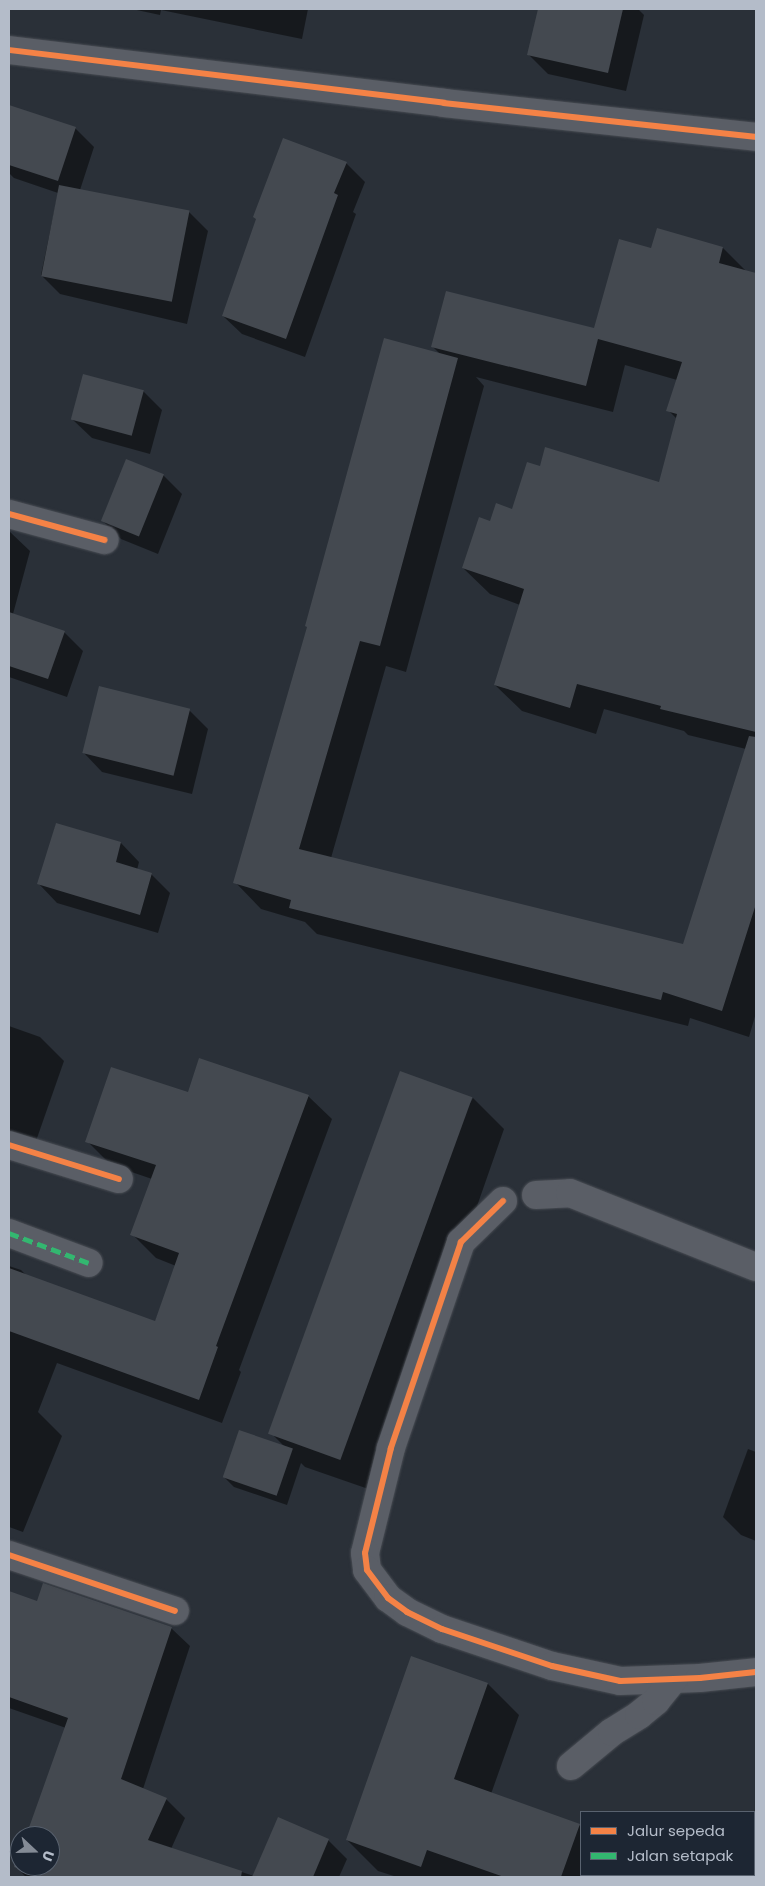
<!DOCTYPE html>
<html>
<head>
<meta charset="utf-8">
<style>
  body { margin:0 }
  #map { position:relative; width:765px; height:1886px; overflow:hidden; background:#2a3038; font-family:Poppins,sans-serif }
  div>[style] { position:absolute }
  [style*='--x'] { left:calc(var(--x)*1px); top:calc(var(--y)*1px); width:calc(var(--w)*1px); rotate:calc(var(--a)*1deg) }
  .shadow>* { inset:0; background:#0007 }
  .building>* { inset:0; background:#444950; transform-origin:0 0 }
  .roads { filter:drop-shadow(0 0 1px #484c53) drop-shadow(0 0 1px #484c53) }
  .minor>* { height:28px; margin:-14px; padding:0 14px; transform-origin:14px; border-radius:14px; background:#5a5e66 }
  .quiet>* { height:5px; margin-top:-2.5px; transform-origin:0; background:repeating-linear-gradient(90deg,#33b770 0 10px,transparent 0 15px) }
  .cycleway>* { height:6px; margin:-3px; padding:0 3px; transform-origin:3px; border-radius:3px; background:#f48246 }
  span { translate:-50% -50%; white-space:nowrap; text-align:center; line-height:1.15; -webkit-text-stroke:4px #1d2633; paint-order:stroke }
  .frame { position:absolute; inset:0; border:10px solid #b4bcc9; pointer-events:none }
  .legend { position:absolute; left:580px; top:1811px; width:175px; height:65px; box-sizing:border-box; background:#1d2633; border:1px solid #59626f; margin:0; padding:6px 9px; list-style:none; font-size:15px; color:#b4bcc9 }
  .legend li { display:flex; align-items:center; gap:10px; height:25px }
  .legend b { width:25px; border:1px solid #59626f }
  .north { position:absolute; left:10px; top:1826px; width:50px; height:50px; box-sizing:border-box; background:#1d2633; border:1px solid #59626f; border-radius:50%; rotate:111deg; font-size:14px; font-weight:700; line-height:20px; text-align:center; color:#b4bcc9 }
  .north::after { content:''; display:block; margin:auto; width:18px; height:22px; background:#848b96; clip-path:polygon(50% 0,100% 100%,50% 72%,0 100%) }
</style>
</head>
<body>
<div id="map">
  <div class="shadow">
    <i style="clip-path:polygon(132px 9px,308px 9px,302px 39px,161px 10px,160px 15px)"></i>
    <i style="clip-path:polygon(539px 9px,638px 9px,644px 15px,626px 91px,548px 74px,529px 55px)"></i>
    <i style="clip-path:polygon(12px 107px,75px 128px,94px 147px,80px 190px,189px 212px,208px 231px,187px 324px,60px 294px,41px 275px,58px 193px,14px 178px,9px 173px,9px 118px)"></i>
    <i style="clip-path:polygon(346px 163px,365px 182px,353px 212px,356px 214px,305px 357px,242px 334px,223px 316px)"></i>
    <i style="clip-path:polygon(evenodd,723px 248px,747px 272px,756px 275px,756px 1013px,749px 1037px,690px 1018px,688px 1026px,317px 934px,305px 922px,261px 909px,235px 882px,441px 355px,433px 347px,594px 329px,652px 250px,723px 248px,625px 365px,677px 380px,668px 410px,677px 419px,660px 483px,540px 468px,513px 511px,491px 522px,463px 568px,490px 594px,520px 605px,495px 685px,522px 711px,596px 734px,604px 709px,684px 731px,688px 735px,746px 749px,684px 946px,331px 858px,386px 666px,406px 672px,484px 386px,476px 377px,613px 412px,625px 365px)"></i>
    <i style="clip-path:polygon(143px 391px,162px 410px,150px 454px,92px 438px,73px 420px)"></i>
    <i style="clip-path:polygon(163px 475px,182px 494px,158px 554px,121px 539px,103px 521px)"></i>
    <i style="clip-path:polygon(9px 531px,30px 551px,13px 614px,64px 632px,83px 651px,67px 697px,9px 677px)"></i>
    <i style="clip-path:polygon(189px 710px,208px 729px,192px 794px,102px 772px,84px 753px)"></i>
    <i style="clip-path:polygon(56px 824px,121px 843px,139px 862px,137px 870px,151px 874px,170px 893px,158px 933px,57px 903px,39px 884px)"></i>
    <i style="clip-path:polygon(9px 1026px,40px 1037px,64px 1061px,36px 1141px,9px 1132px)"></i>
    <i style="clip-path:polygon(188px 1093px,308px 1096px,332px 1119px,239px 1370px,241px 1372px,222px 1423px,57px 1363px,38px 1412px,62px 1436px,23px 1532px,9px 1527px,9px 1266px,21px 1270px,27px 1276px,155px 1322px,176px 1266px,156px 1258px,132px 1234px,152px 1179px,111px 1165px,87px 1141px)"></i>
    <i style="clip-path:polygon(473px 1098px,504px 1129px,377px 1492px,305px 1467px,301px 1463px,287px 1505px,234px 1487px,224px 1477px,286px 1448px,274px 1436px)"></i>
    <i style="clip-path:polygon(748px 1449px,756px 1452px,756px 1541px,741px 1535px,723px 1517px)"></i>
    <i style="clip-path:polygon(9px 1592px,38px 1603px,171px 1628px,190px 1646px,143px 1789px,166px 1799px,185px 1818px,171px 1849px,254px 1876px,328px 1840px,347px 1859px,339px 1877px,26px 1877px,16px 1867px,20px 1855px,20px 1866px,50px 1866px,50px 1836px,27px 1836px,66px 1728px,9px 1708px)"></i>
    <i style="clip-path:polygon(412px 1657px,488px 1684px,519px 1715px,491px 1794px,579px 1825px,581px 1827px,581px 1875px,604px 1875px,603px 1877px,397px 1877px,378px 1871px,347px 1840px)"></i>
  </div>
  <div class="building">
    <i style="clip-path:polygon(538px 9px,623px 9px,608px 73px,527px 55px)"></i>
    <i style="clip-path:polygon(9px 105px,76px 127px,58px 181px,9px 165px)"></i>
    <i style="clip-path:polygon(283px 138px,347px 162px,334px 193px,338px 195px,286px 339px,222px 316px,256px 219px,253px 217px)"></i>
    <i style="left:59px;top:185px;width:133px;height:93px;rotate:11deg"></i>
    <i style="clip-path:polygon(657px 228px,723px 247px,719px 263px,756px 273px,756px 732px,660px 709px,661px 706px,577px 684px,570px 708px,494px 685px,524px 589px,462px 568px,479px 517px,490px 521px,496px 503px,512px 509px,527px 462px,540px 466px,545px 447px,659px 482px,677px 414px,666px 411px,682px 362px,598px 339px,586px 386px,431px 347px,446px 291px,594px 328px,619px 239px,651px 248px)"></i>
    <i style="clip-path:polygon(384px 338px,458px 358px,380px 646px,360px 641px,299px 849px,683px 944px,749px 736px,756px 737px,756px 904px,722px 1011px,663px 992px,661px 1000px,289px 908px,291px 900px,233px 883px,307px 627px,305px 626px)"></i>
    <i style="left:83px;top:374px;width:63px;height:47px;rotate:15deg"></i>
    <i style="left:126px;top:459px;width:41px;height:67px;rotate:22deg"></i>
    <i style="clip-path:polygon(9px 612px,65px 631px,48px 679px,9px 666px)"></i>
    <i style="left:99px;top:686px;width:94px;height:69px;rotate:14deg"></i>
    <i style="clip-path:polygon(56px 823px,121px 842px,116px 862px,152px 873px,140px 915px,37px 884px)"></i>
    <i style="clip-path:polygon(199px 1058px,309px 1095px,216px 1346px,218px 1347px,199px 1400px,9px 1331px,9px 1268px,155px 1321px,179px 1253px,130px 1235px,156px 1165px,85px 1142px,111px 1067px,188px 1092px)"></i>
    <i style="left:400px;top:1071px;width:77px;height:386px;rotate:20deg"></i>
    <i style="left:239px;top:1430px;width:57px;height:50px;rotate:19deg"></i>
    <i style="clip-path:polygon(43px 1583px,172px 1627px,121px 1779px,167px 1798px,148px 1840px,242px 1871px,241px 1877px,43px 1877px,14px 1867px,20px 1851px,20px 1866px,50px 1866px,50px 1836px,26px 1836px,68px 1718px,9px 1697px,9px 1591px,37px 1601px)"></i>
    <i style="clip-path:polygon(411px 1656px,488px 1683px,454px 1779px,580px 1824px,561px 1877px,504px 1877px,427px 1850px,421px 1867px,346px 1840px)"></i>
    <i style="clip-path:polygon(278px 1817px,329px 1839px,313px 1877px,252px 1877px)"></i>
  </div>
  <div class="roads">
    <div class="minor">
      <i style="--x:9;--y:50;--w:438;--a:6.9"></i>
      <i style="--x:444;--y:103;--w:314;--a:6.2"></i>
      <i style="--x:9;--y:514;--w:99;--a:15.2"></i>
      <i style="--x:9;--y:1145;--w:115;--a:17.2"></i>
      <i style="--x:536;--y:1195;--w:34;--a:-3"></i>
      <i style="--x:570;--y:1193;--w:200;--a:21.7"></i>
      <i style="--x:503;--y:1201;--w:59;--a:135.7"></i>
      <i style="--x:461;--y:1242;--w:218;--a:108.8"></i>
      <i style="--x:391;--y:1448;--w:108;--a:103.9"></i>
      <i style="--x:365;--y:1553;--w:17;--a:83"></i>
      <i style="--x:367;--y:1570;--w:35;--a:53"></i>
      <i style="--x:388;--y:1598;--w:24;--a:36"></i>
      <i style="--x:407;--y:1612;--w:39;--a:26"></i>
      <i style="--x:442;--y:1629;--w:116;--a:18.6"></i>
      <i style="--x:552;--y:1666;--w:70;--a:12.4"></i>
      <i style="--x:620;--y:1681;--w:80;--a:-2.1"></i>
      <i style="--x:700;--y:1678;--w:56;--a:-6.1"></i>
      <i style="--x:9;--y:1233;--w:85;--a:20.6"></i>
      <i style="--x:9;--y:1555;--w:175;--a:18.6"></i>
      <i style="--x:571;--y:1766;--w:53;--a:-39.7"></i>
      <i style="--x:612;--y:1732;--w:32;--a:-32"></i>
      <i style="--x:639;--y:1715;--w:22;--a:-39"></i>
      <i style="--x:656;--y:1701;--w:28;--a:-51"></i>
    </div>
  </div>
  <div class="quiet">
    <i style="--x:9;--y:1233;--w:85;--a:20.6"></i>
  </div>
  <div class="cycleway">
    <i style="--x:9;--y:50;--w:438;--a:6.9"></i>
    <i style="--x:444;--y:103;--w:314;--a:6.2"></i>
    <i style="--x:9;--y:514;--w:99;--a:15.2"></i>
    <i style="--x:9;--y:1145;--w:115;--a:17.2"></i>
    <i style="--x:503;--y:1201;--w:59;--a:135.7"></i>
    <i style="--x:461;--y:1242;--w:218;--a:108.8"></i>
    <i style="--x:391;--y:1448;--w:108;--a:103.9"></i>
    <i style="--x:365;--y:1553;--w:17;--a:83"></i>
    <i style="--x:367;--y:1570;--w:35;--a:53"></i>
    <i style="--x:388;--y:1598;--w:24;--a:36"></i>
    <i style="--x:407;--y:1612;--w:39;--a:26"></i>
    <i style="--x:442;--y:1629;--w:116;--a:18.6"></i>
    <i style="--x:552;--y:1666;--w:70;--a:12.4"></i>
    <i style="--x:620;--y:1681;--w:80;--a:-2.1"></i>
    <i style="--x:700;--y:1678;--w:56;--a:-6.1"></i>
    <i style="--x:9;--y:1555;--w:175;--a:18.6"></i>
  </div>
  <div class="frame"></div>
  <ul class="legend">
  <li><b style="height:6px;background:#f48246"></b>Jalur sepeda</li>
  <li><b style="height:6px;background:#33b770"></b>Jalan setapak</li>
  </ul>
  <div class="north">U</div>
</div>
</body>
</html>
